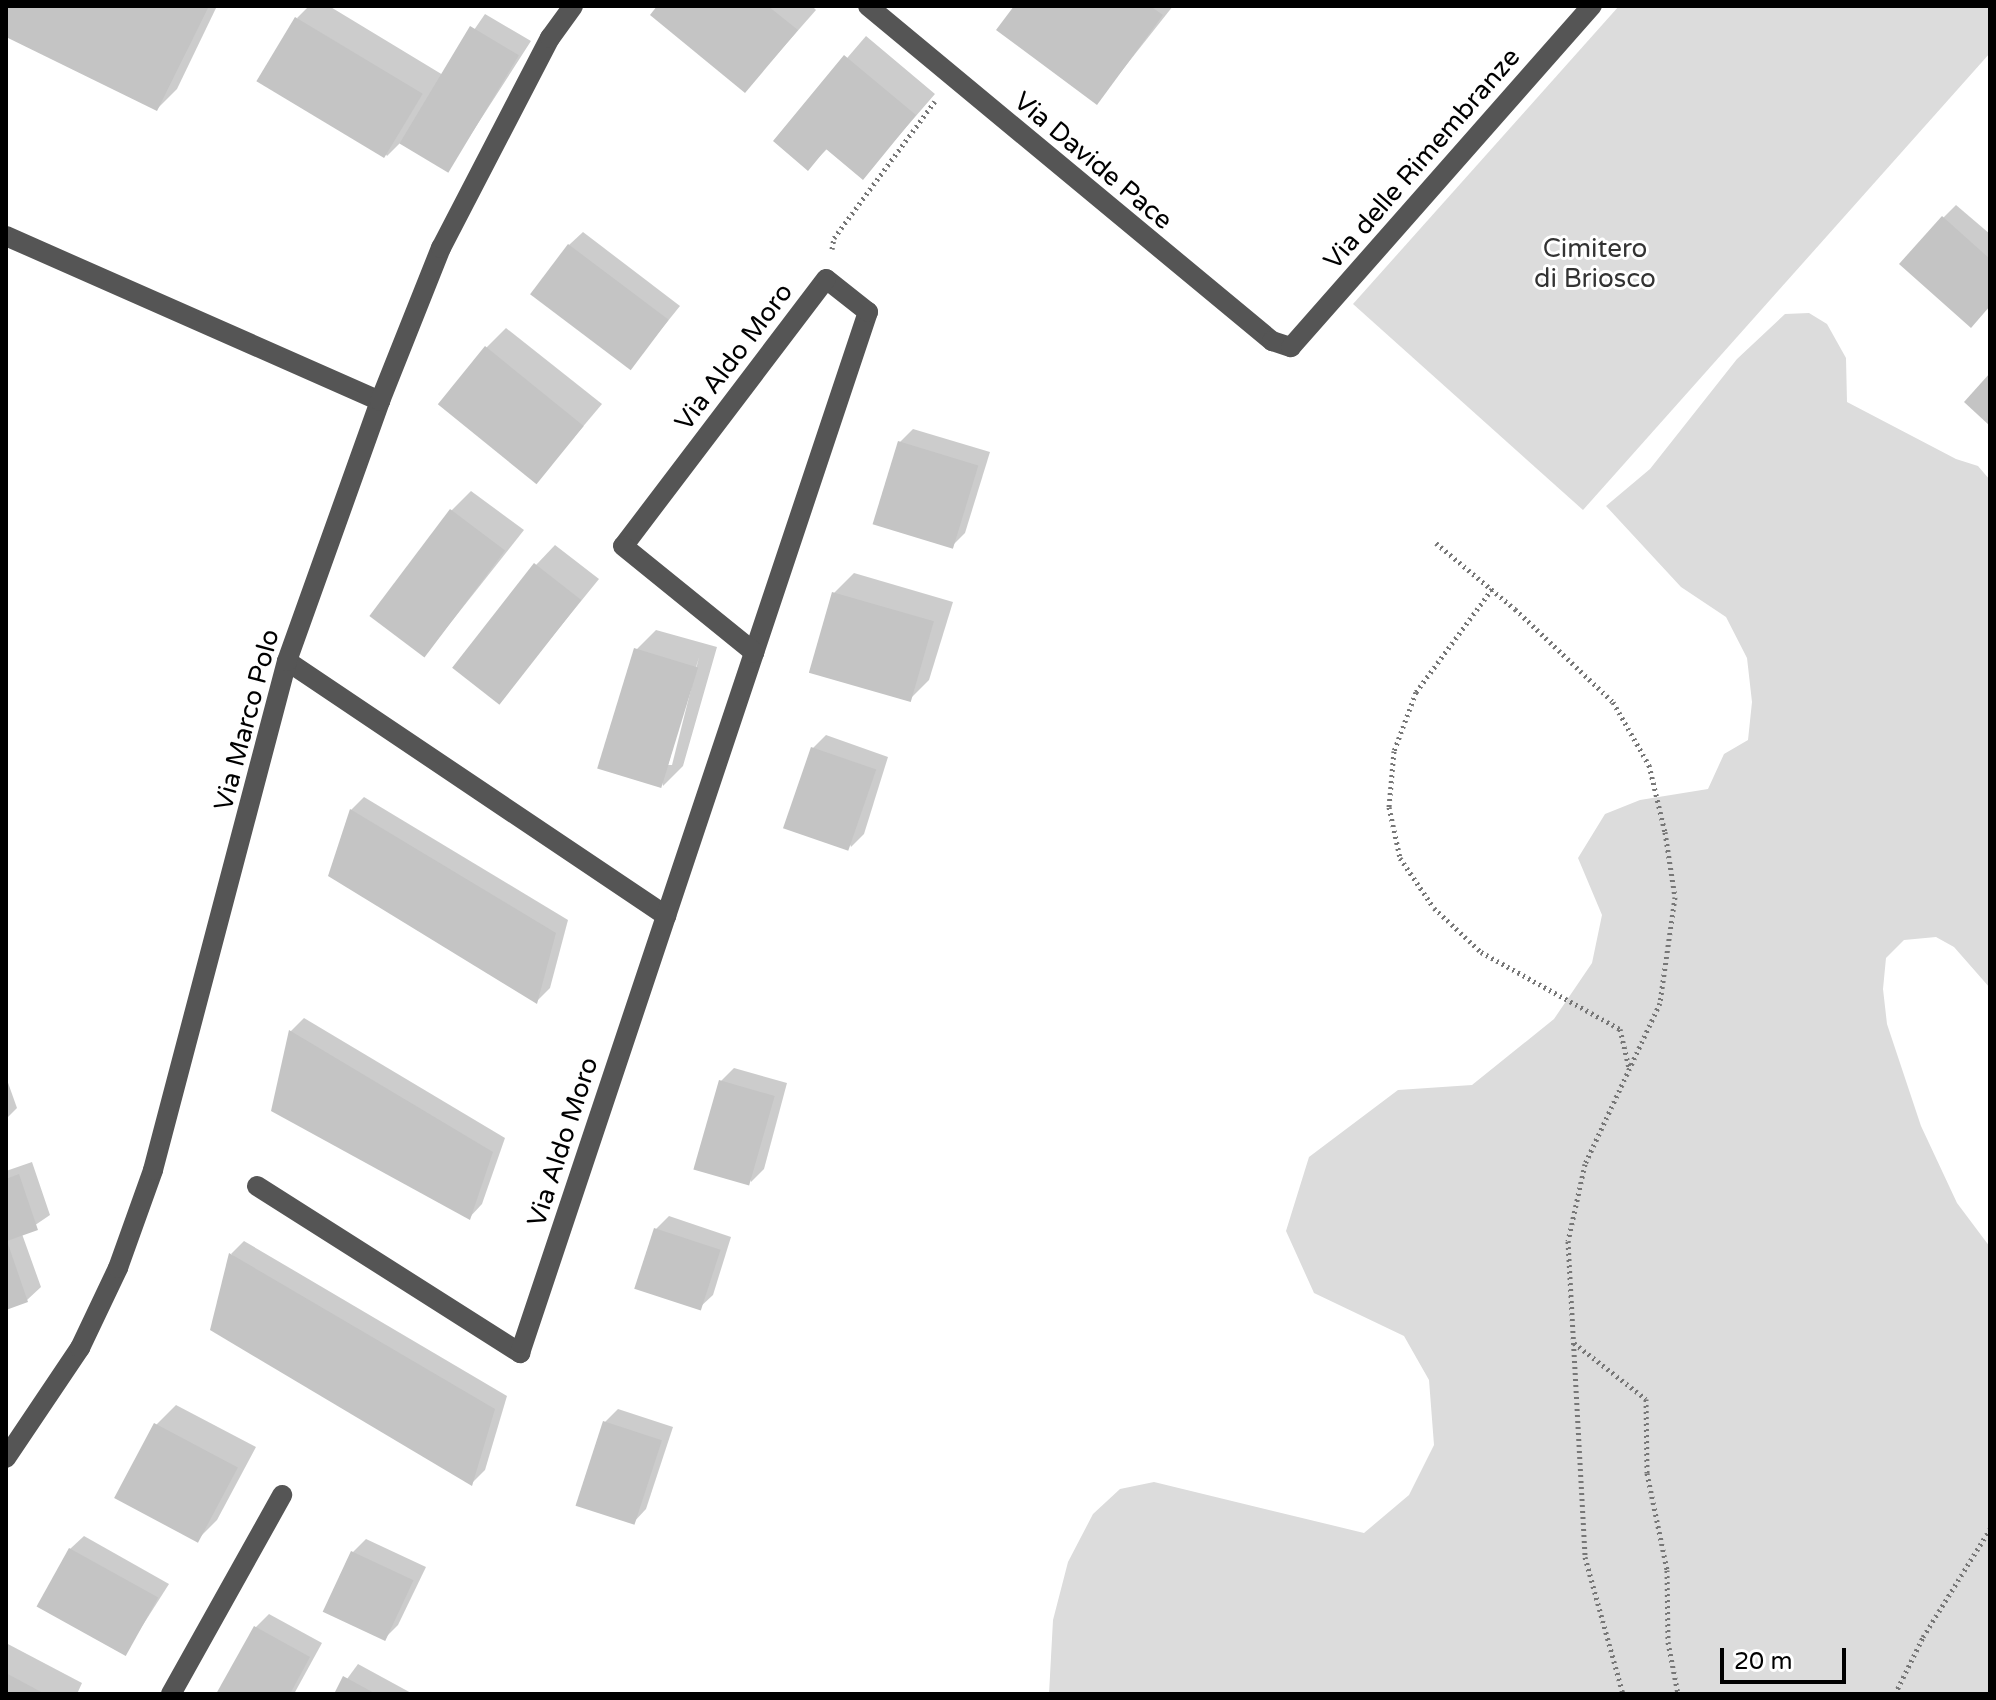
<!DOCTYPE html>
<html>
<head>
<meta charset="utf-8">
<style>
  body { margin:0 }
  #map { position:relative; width:1996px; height:1700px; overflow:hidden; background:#fff; font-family:"Varela Round",sans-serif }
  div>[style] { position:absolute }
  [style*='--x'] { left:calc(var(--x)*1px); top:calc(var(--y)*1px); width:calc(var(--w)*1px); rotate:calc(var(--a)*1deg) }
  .green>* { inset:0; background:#dcdcdc }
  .shadow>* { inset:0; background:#0003 }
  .building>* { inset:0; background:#c4c4c4; transform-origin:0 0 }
  .path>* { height:5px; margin-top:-2.5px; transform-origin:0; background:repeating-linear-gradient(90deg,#777 0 2px,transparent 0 6px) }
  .minor>* { height:20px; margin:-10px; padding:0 10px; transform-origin:10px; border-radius:10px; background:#555 }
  span { translate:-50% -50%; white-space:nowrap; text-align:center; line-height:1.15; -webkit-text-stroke:6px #fff; paint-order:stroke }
  .street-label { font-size:26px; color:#000 }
  .park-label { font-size:26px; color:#333 }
  .frame { position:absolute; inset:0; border:8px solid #000; pointer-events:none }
  .scale { position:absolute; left:1720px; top:1648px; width:126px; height:36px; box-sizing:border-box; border:4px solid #000; border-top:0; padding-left:10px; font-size:24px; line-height:28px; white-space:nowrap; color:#000; -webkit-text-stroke:6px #fff; paint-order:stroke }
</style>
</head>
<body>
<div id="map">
  <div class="green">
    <i style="clip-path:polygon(1619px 6px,1990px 6px,1990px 53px,1583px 510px,1353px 304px)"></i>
    <i style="clip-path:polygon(1809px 313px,1827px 324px,1846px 358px,1847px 402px,1956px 459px,1978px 466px,1990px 480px,1990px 988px,1954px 947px,1936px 937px,1904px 940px,1886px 958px,1883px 989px,1887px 1024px,1921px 1126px,1957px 1203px,1990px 1247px,1990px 1694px,1049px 1694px,1053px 1620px,1068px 1562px,1093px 1514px,1120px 1489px,1154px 1482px,1364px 1533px,1409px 1495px,1434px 1445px,1429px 1380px,1404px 1336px,1314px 1293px,1286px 1231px,1309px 1157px,1398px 1090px,1472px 1085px,1554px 1019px,1592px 963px,1602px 915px,1578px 858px,1605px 814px,1640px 800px,1708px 789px,1724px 754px,1748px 740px,1752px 702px,1747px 658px,1726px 617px,1681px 587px,1606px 506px,1650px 469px,1737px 359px,1785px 314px)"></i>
  </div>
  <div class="shadow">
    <i style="clip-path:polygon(6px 6px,217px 6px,177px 89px,157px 109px,6px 35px)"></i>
    <i style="clip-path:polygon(309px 6px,329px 6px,443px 75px,485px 14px,531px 41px,448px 170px,401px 142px,387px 156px,297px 18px)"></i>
    <i style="clip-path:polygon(660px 6px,812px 6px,816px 10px,745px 91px)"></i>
    <i style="clip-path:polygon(1016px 6px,1173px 6px,1097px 102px)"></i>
    <i style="clip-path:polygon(866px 36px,935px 94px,863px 177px,828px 148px,808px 168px,776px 141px)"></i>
    <i style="clip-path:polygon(1956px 205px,1990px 234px,1990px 305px,1943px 218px)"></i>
    <i style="clip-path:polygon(583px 232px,680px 306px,630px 368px,569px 245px)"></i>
    <i style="clip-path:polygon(506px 328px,602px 404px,538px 480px,486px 348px)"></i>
    <i style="clip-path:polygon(913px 429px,990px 452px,965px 533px,951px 547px,900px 442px)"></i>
    <i style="clip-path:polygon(471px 491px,524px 530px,425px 655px,451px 511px)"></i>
    <i style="clip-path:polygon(555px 545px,599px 579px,499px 702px,536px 565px)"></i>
    <i style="clip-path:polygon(854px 573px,953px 602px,929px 680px,909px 700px,834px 593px)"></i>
    <i style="clip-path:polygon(evenodd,656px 630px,717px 647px,683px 766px,663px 786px,636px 650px,656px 630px,699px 657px,672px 765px,668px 765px,699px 657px)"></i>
    <i style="clip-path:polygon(826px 735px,888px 757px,864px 834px,851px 847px,813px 748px)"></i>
    <i style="clip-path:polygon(364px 797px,568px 920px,550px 988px,537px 1001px,331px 876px,351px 810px)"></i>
    <i style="clip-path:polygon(304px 1018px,505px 1138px,482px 1204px,469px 1218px,273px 1110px,291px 1031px)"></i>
    <i style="clip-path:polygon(734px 1068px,787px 1083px,764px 1169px,751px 1182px,721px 1081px)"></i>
    <i style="clip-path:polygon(6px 1077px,17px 1108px,6px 1119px)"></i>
    <i style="clip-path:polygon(32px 1162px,50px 1215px,22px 1234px,41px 1287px,27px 1300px,6px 1308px,6px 1171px)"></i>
    <i style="clip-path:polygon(669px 1216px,731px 1237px,713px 1295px,699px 1308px,656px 1229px)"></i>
    <i style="clip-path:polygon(244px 1241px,507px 1396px,485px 1470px,472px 1483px,231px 1254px)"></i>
    <i style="clip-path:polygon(176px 1405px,256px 1447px,217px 1520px,197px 1540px,156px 1425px)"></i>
    <i style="clip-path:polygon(618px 1409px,673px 1427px,646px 1509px,633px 1523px,605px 1422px)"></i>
    <i style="clip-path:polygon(84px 1536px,169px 1584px,125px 1653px,70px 1549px)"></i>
    <i style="clip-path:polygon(366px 1539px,426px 1567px,398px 1625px,385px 1638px,353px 1552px)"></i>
    <i style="clip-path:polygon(269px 1614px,322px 1643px,294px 1694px,219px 1694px,256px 1627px)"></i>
    <i style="clip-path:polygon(6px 1643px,82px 1683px,77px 1694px,6px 1694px)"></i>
    <i style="clip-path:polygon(358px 1664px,413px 1694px,336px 1694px)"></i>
  </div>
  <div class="building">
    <i style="clip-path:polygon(6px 6px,209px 6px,157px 111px,6px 37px)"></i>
    <i style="clip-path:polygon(657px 6px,768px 6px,798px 30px,745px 93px,650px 15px)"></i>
    <i style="clip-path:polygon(1014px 6px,1150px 6px,1163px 15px,1097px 105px,996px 30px)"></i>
    <i style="left:295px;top:17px;width:149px;height:75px;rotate:31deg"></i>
    <i style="left:470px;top:26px;width:57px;height:137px;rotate:31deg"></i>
    <i style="clip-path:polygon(844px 55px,916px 115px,863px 180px,826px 149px,808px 171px,773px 141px)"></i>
    <i style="clip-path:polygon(1942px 216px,1990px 259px,1990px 306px,1971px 328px,1899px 264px)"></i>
    <i style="left:568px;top:244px;width:126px;height:63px;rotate:37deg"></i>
    <i style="left:485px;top:346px;width:127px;height:75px;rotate:39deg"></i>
    <i style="clip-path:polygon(1990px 373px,1990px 426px,1964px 402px)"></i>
    <i style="left:898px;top:441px;width:84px;height:87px;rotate:17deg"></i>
    <i style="left:450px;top:509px;width:69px;height:134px;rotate:37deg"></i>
    <i style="left:534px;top:563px;width:60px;height:133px;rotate:38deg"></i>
    <i style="left:832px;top:592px;width:106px;height:84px;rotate:16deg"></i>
    <i style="left:634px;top:648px;width:67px;height:126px;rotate:17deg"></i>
    <i style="left:811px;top:747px;width:69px;height:86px;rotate:19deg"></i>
    <i style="clip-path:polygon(350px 809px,556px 933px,537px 1004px,328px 876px)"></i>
    <i style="clip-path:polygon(289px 1030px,493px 1152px,470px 1220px,271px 1111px)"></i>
    <i style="left:719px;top:1080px;width:58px;height:93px;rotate:16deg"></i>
    <i style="clip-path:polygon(19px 1174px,38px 1230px,7px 1241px,28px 1302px,6px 1310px,6px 1179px)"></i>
    <i style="left:654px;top:1228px;width:70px;height:64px;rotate:18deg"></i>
    <i style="clip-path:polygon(229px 1253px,495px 1409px,472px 1486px,210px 1330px)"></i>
    <i style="left:603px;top:1421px;width:62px;height:89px;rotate:18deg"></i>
    <i style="left:154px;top:1423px;width:95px;height:85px;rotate:28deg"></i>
    <i style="left:69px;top:1548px;width:102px;height:67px;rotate:29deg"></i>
    <i style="left:351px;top:1551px;width:69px;height:67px;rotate:25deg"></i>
    <i style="clip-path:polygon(254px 1626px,310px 1657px,290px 1694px,216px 1694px)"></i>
    <i style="clip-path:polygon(6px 1673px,45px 1694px,6px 1694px)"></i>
    <i style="clip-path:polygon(343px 1676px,376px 1694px,334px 1694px)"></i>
  </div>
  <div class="path">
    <i style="--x:832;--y:249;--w:11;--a:-80"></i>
    <i style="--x:834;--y:238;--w:170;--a:-53.6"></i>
    <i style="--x:1436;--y:543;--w:103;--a:39.9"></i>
    <i style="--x:1515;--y:609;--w:135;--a:43.5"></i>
    <i style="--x:1613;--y:702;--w:73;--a:60.3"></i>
    <i style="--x:1649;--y:765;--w:69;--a:76.6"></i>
    <i style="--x:1665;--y:832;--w:66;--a:81.3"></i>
    <i style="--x:1675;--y:897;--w:107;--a:98.1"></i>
    <i style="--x:1660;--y:1003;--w:178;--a:115"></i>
    <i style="--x:1585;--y:1164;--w:79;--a:102.4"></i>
    <i style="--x:1568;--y:1241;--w:316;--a:86.9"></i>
    <i style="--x:1585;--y:1557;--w:142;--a:74.5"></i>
    <i style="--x:1492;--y:589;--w:128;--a:126.4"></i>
    <i style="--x:1416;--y:692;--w:63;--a:110.4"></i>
    <i style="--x:1394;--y:751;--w:56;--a:95.1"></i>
    <i style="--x:1389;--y:807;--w:52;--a:77.8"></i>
    <i style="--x:1400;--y:858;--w:60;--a:55.8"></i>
    <i style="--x:1434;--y:908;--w:64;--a:43.1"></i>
    <i style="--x:1481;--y:952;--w:159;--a:29"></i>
    <i style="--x:1620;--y:1029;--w:40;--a:77"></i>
    <i style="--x:1574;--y:1343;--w:91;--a:37.9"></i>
    <i style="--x:1646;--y:1399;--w:74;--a:89.2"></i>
    <i style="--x:1647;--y:1473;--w:99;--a:78.3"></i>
    <i style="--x:1667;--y:1570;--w:72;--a:89.2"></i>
    <i style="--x:1668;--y:1642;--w:53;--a:79.1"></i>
    <i style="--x:1895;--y:1694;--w:64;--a:-63.8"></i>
    <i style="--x:1923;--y:1637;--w:127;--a:-58.2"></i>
  </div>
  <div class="minor">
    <i style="--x:868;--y:6;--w:525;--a:39.67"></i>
    <i style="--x:1272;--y:341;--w:20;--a:18"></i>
    <i style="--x:1291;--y:347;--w:455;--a:-48.6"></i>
    <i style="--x:6;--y:236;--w:409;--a:23.8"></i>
    <i style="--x:287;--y:661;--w:457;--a:33.9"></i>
    <i style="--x:257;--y:1186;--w:312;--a:32.4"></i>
    <i style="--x:520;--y:1353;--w:1098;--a:-71.52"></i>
    <i style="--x:868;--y:312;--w:53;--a:-141.8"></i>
    <i style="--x:826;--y:279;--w:335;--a:127.2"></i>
    <i style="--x:623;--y:546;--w:169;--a:39"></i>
    <i style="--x:6;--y:1458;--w:133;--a:-56.1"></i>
    <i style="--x:80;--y:1348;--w:89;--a:-64.6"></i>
    <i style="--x:118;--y:1268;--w:104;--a:-70.3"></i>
    <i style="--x:153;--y:1170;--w:526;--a:-75.25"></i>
    <i style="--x:287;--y:661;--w:276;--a:-70.3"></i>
    <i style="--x:380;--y:401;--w:165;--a:-68.3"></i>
    <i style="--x:441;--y:248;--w:237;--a:-62.6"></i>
    <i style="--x:550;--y:38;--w:39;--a:-54"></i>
    <i style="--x:171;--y:1694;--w:228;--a:-60.8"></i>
  </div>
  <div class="street-label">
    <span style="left:1422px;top:159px;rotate:-49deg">Via delle Rimembranze</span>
    <span style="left:1093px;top:161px;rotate:40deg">Via Davide Pace</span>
    <span style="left:734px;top:357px;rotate:-53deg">Via Aldo Moro</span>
    <span style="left:247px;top:720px;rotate:-75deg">Via Marco Polo</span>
    <span style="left:563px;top:1142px;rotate:-72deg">Via Aldo Moro</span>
  </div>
  <div class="park-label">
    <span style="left:1595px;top:264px">Cimitero<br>di Briosco</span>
  </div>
  <div class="frame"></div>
  <div class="scale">20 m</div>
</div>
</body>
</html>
